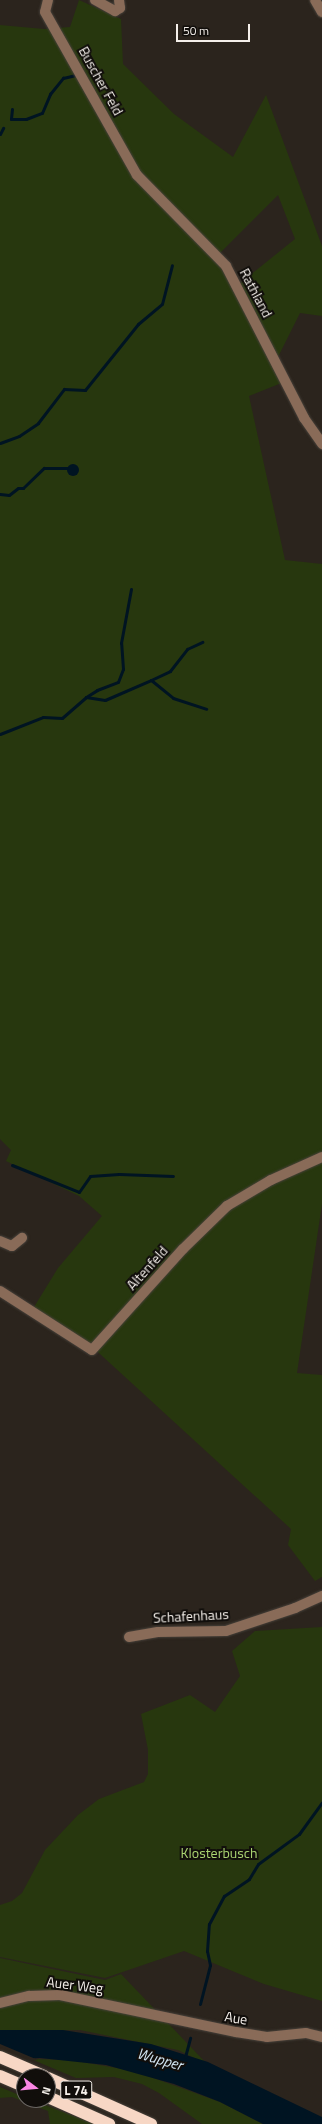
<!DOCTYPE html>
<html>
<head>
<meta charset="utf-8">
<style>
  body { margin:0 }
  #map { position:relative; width:322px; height:2124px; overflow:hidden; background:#2b241d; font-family:"Titillium Web",sans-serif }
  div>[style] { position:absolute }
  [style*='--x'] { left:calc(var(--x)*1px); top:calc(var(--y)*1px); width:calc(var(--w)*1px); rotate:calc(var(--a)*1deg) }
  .green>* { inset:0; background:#27370e }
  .water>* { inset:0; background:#001422 }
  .round { border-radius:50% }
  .pier>* { inset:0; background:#2b241d }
  .stream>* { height:3px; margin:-1.5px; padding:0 1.5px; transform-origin:1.5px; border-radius:1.5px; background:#001422 }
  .roads { filter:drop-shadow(0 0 1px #47413a) drop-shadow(0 0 1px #47413a) }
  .minor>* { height:10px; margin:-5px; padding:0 5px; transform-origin:5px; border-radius:5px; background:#896b58 }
  .highway>* { height:12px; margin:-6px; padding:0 6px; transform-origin:6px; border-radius:6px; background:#f7d7c5 }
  span { translate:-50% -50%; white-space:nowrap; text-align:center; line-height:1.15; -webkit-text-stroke:4px #110e0b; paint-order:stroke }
  .shield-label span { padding:1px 3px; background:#110e0b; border:1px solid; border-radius:3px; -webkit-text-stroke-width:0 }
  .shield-label { font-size:13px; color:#f5f0eb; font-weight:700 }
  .street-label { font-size:14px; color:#f5f0eb }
  .park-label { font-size:14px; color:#abd572 }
  .water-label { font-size:15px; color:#d4e7f4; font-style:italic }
  .north { position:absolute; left:16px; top:2068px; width:40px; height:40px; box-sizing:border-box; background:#110e0b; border:1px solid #6c6865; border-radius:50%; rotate:106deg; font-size:11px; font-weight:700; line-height:16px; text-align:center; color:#f5f0eb }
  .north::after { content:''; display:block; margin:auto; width:14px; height:18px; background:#fb87e5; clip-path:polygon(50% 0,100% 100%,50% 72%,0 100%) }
  .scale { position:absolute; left:176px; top:24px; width:74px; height:18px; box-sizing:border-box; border:2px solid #f5f0eb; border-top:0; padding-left:5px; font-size:12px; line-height:14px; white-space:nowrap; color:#f5f0eb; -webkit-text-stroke:3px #110e0b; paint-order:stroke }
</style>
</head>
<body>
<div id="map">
  <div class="green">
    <i style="clip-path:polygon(79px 0,121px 19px,123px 64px,174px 114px,233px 157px,266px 95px,322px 246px,322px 316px,300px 313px,278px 357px,239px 284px,295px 239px,278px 195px,220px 253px,284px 382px,249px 396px,285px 560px,322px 564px,322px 1204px,297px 1373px,322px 1375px,322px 1577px,315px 1581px,288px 1545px,291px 1529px,88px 1343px,34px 1307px,58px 1268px,102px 1216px,79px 1196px,6px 1161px,11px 1150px,0 1139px,0 25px,44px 29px,70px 27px)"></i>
    <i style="clip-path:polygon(322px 1627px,322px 2001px,264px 1984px,184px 1951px,105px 1978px,0 1957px,0 1905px,12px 1901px,22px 1893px,45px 1850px,78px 1815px,99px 1799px,144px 1782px,148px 1774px,148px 1750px,141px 1714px,190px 1695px,215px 1712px,240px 1676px,232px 1651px,255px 1631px)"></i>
    <i style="clip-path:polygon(0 1958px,105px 1980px,121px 1974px,207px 2064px,178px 2050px,80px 2030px,0 2031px)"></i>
    <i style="clip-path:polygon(31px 2059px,70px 2060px,134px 2071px,220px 2102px,263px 2124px,202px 2124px,159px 2093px,142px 2084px,114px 2077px,76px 2078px)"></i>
    <i style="clip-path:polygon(0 2087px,24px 2097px,24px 2100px,32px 2100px,94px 2124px,50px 2124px,48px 2111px,12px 2097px,0 2098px)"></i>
  </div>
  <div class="water">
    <i class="round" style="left:67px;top:464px;width:12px;height:12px"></i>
    <i style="clip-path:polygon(0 2030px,63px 2030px,151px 2044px,208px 2062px,322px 2117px,322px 2124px,263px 2124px,220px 2102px,174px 2084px,106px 2065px,40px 2058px,0 2060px)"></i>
  </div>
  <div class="pier">
    <i style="clip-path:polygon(0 2044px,38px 2060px,0 2062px)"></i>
  </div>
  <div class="stream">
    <i style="--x:12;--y:109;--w:10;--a:96"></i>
    <i style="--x:11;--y:119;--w:15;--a:0"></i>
    <i style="--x:26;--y:119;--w:17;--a:-21"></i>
    <i style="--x:42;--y:113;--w:21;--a:-67"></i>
    <i style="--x:50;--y:94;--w:21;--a:-51"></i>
    <i style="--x:63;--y:78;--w:13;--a:-13"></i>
    <i style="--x:0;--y:134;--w:7;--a:-63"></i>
    <i style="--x:0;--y:443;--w:20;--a:-20"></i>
    <i style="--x:19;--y:436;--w:23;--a:-34"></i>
    <i style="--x:38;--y:423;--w:43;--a:-52.6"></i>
    <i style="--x:64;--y:389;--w:21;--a:3"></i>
    <i style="--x:85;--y:390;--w:85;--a:-51.2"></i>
    <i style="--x:138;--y:324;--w:31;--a:-40"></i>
    <i style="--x:162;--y:304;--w:40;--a:-75.6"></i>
    <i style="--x:0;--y:494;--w:9;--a:6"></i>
    <i style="--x:9;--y:495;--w:11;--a:-38"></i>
    <i style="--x:18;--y:488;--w:5;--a:0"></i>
    <i style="--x:23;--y:488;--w:29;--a:-44"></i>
    <i style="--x:44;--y:468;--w:23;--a:0"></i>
    <i style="--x:151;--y:680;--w:28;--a:39"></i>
    <i style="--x:173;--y:698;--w:35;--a:18"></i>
    <i style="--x:86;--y:697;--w:13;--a:-32"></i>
    <i style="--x:97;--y:690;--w:22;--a:-21"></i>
    <i style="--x:118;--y:682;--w:14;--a:-69"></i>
    <i style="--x:123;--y:669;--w:26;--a:-94"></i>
    <i style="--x:121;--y:643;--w:55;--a:-79.5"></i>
    <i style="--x:0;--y:734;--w:46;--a:-21.6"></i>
    <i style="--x:43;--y:717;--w:19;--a:3"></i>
    <i style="--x:62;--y:718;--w:32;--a:-41"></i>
    <i style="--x:86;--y:697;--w:19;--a:9"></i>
    <i style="--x:105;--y:700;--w:50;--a:-23.5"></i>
    <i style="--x:151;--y:680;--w:21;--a:-25"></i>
    <i style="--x:170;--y:671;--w:28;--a:-52"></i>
    <i style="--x:187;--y:649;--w:17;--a:-25"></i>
    <i style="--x:12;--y:1165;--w:72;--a:21.9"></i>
    <i style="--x:79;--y:1192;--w:19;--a:-55"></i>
    <i style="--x:90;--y:1176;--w:29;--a:-4"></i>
    <i style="--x:119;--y:1174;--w:54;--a:2.1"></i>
    <i style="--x:200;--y:2004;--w:40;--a:-75.6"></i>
    <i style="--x:210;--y:1965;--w:14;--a:-102"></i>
    <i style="--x:207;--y:1951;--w:27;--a:-86"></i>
    <i style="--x:209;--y:1924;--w:32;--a:-62"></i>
    <i style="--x:224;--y:1896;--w:30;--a:-34"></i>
    <i style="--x:249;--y:1879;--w:17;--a:-59"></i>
    <i style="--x:258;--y:1864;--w:51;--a:-36.2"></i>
    <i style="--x:299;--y:1834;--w:39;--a:-54"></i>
    <i style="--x:185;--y:2057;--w:20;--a:-75"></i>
  </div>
  <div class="roads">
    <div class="minor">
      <i style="--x:48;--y:0;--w:12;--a:104"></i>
      <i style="--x:45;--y:12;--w:187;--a:60.6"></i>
      <i style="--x:137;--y:175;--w:127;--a:45.6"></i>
      <i style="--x:226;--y:266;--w:171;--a:62.8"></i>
      <i style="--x:304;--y:418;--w:32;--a:55"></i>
      <i style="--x:95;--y:0;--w:23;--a:29"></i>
      <i style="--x:115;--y:11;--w:6;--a:-31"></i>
      <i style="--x:120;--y:8;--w:8;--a:-97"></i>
      <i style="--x:315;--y:0;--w:14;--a:60"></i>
      <i style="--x:0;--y:1241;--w:13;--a:23"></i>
      <i style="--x:12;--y:1246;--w:13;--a:-39"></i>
      <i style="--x:0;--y:1291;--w:109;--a:32.7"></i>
      <i style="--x:92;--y:1350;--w:136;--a:-48"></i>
      <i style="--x:183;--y:1249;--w:62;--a:-44.3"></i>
      <i style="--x:227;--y:1206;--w:51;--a:-30.6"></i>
      <i style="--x:271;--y:1180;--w:56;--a:-24.3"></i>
      <i style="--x:129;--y:1637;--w:29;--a:-10"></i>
      <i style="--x:158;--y:1632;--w:68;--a:-0.8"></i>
      <i style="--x:226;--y:1631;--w:73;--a:-18.4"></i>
      <i style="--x:295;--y:1608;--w:30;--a:-24"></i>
      <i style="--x:0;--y:2003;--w:30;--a:-14"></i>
      <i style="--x:29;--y:1996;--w:31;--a:-2"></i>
      <i style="--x:60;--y:1995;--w:180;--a:11.9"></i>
      <i style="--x:236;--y:2032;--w:31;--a:9"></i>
      <i style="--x:267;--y:2037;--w:39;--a:-6"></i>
      <i style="--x:306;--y:2033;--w:16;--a:14"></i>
    </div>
    <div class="highway">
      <i style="--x:0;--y:2057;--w:48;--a:23.4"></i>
      <i style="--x:0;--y:2076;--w:26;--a:23"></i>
      <i style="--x:48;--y:2078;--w:113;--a:24.1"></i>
      <i style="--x:48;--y:2097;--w:67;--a:23.9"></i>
    </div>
  </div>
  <div class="shield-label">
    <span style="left:76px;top:2090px">L 74</span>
  </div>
  <div class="street-label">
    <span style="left:101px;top:81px;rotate:61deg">Buscher Feld</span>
    <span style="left:256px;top:293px;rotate:62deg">Rathland</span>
    <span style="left:147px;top:1268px;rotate:-48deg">Altenfeld</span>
    <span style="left:191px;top:1616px;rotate:-3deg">Schafenhaus</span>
    <span style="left:75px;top:1985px;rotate:7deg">Auer Weg</span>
    <span style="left:236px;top:2018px;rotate:9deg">Aue</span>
  </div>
  <div class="park-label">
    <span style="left:219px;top:1853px">Klosterbusch</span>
  </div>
  <div class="water-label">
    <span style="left:160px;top:2059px;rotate:16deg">Wupper</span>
  </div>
  <div class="north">N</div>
  <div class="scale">50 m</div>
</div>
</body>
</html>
